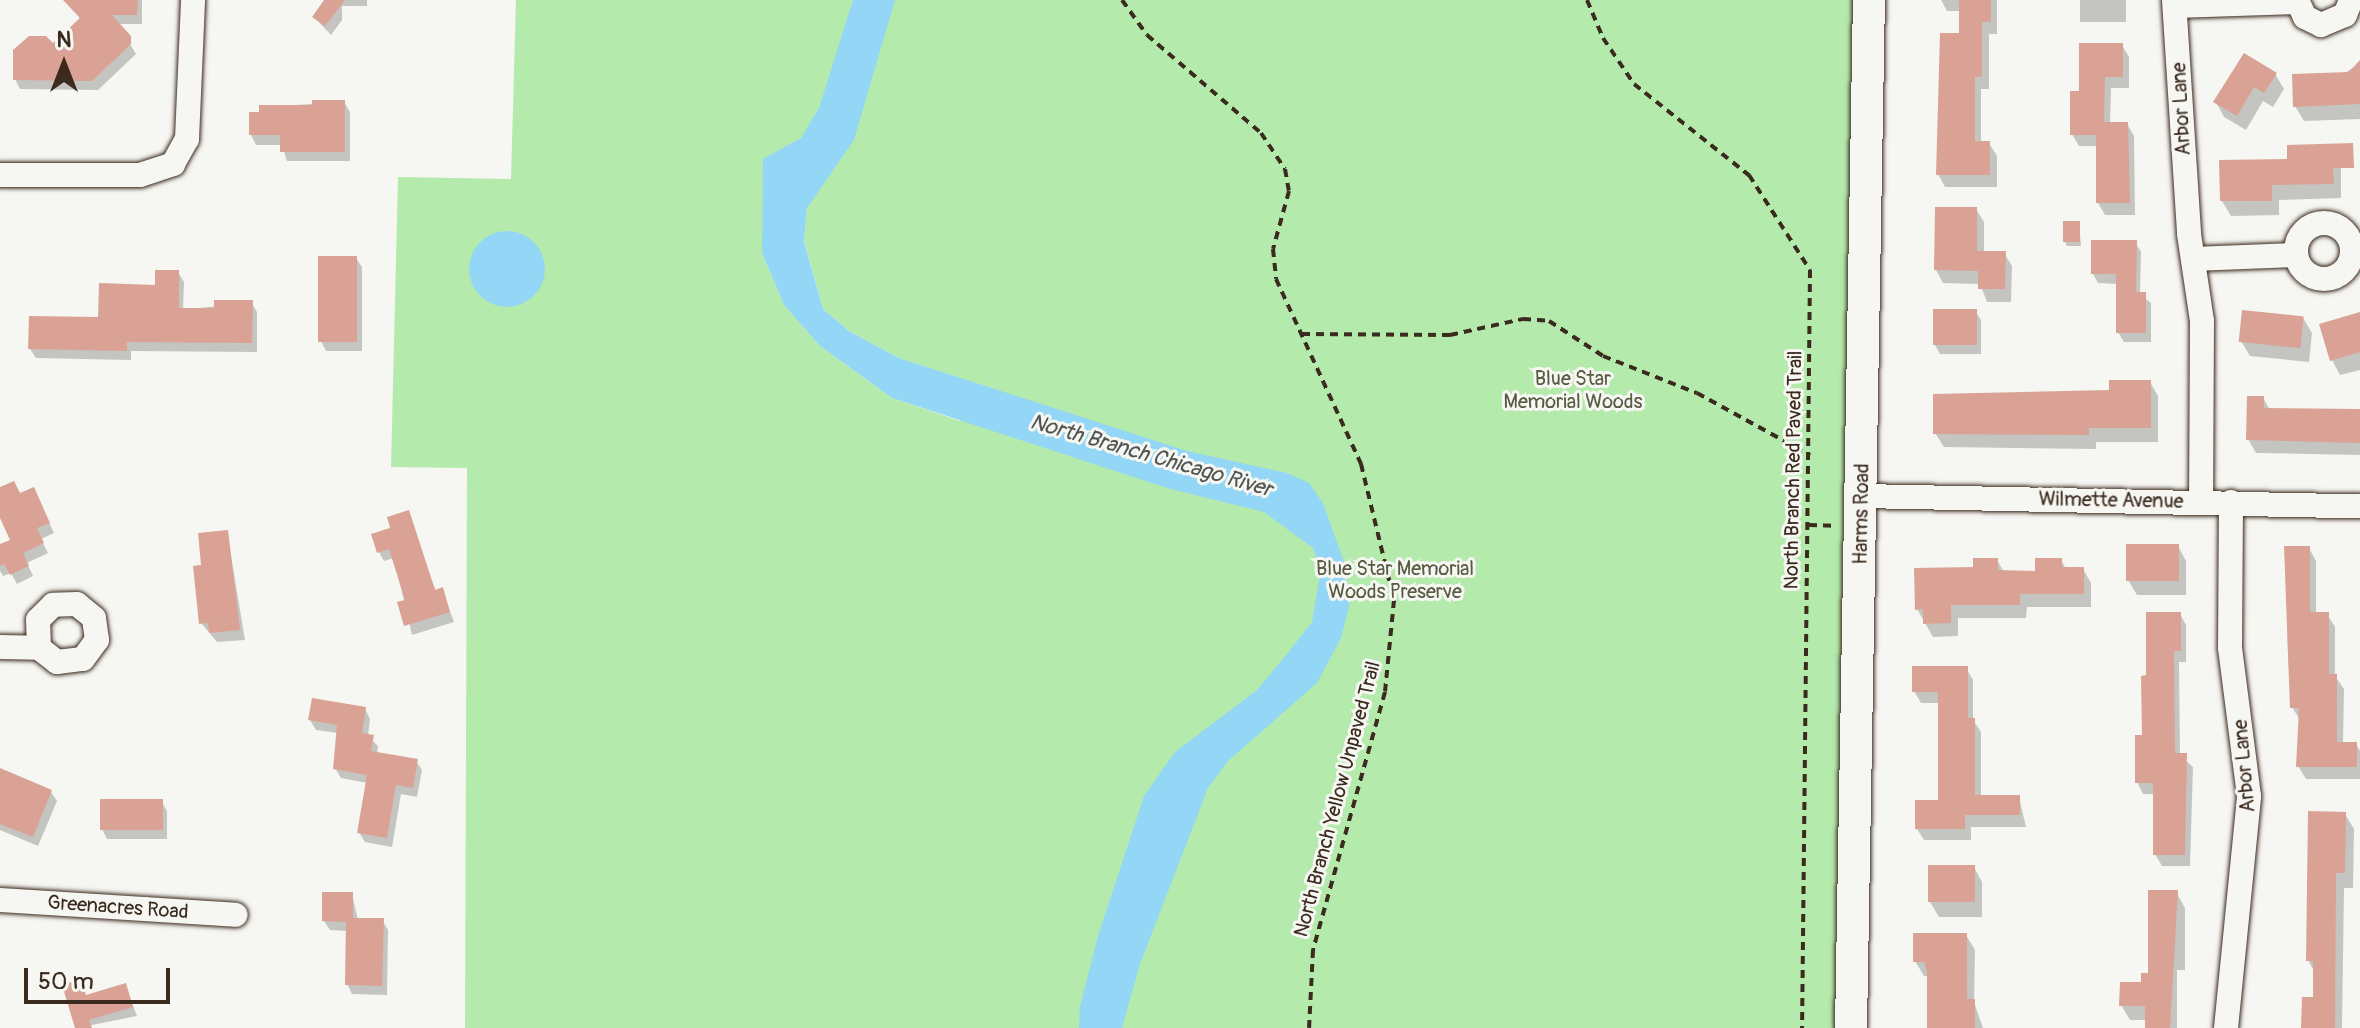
<!DOCTYPE html>
<html>
<head>
<meta charset="utf-8">
<style>
  body { margin:0 }
  #map { position:relative; width:2360px; height:1028px; overflow:hidden; background:#f6f6f2; font-family:Pangolin,sans-serif }
  div>[style] { position:absolute }
  [style*='--x'] { left:calc(var(--x)*1px); top:calc(var(--y)*1px); width:calc(var(--w)*1px); rotate:calc(var(--a)*1deg) }
  .green>* { inset:0; background:#b4eaac }
  .water>* { inset:0; background:#94d6f5 }
  .round { border-radius:50% }
  .shadow>* { inset:0; background:#0003; transform-origin:0 0 }
  .building>* { inset:0; background:#daa294; transform-origin:0 0 }
  .path>* { height:4px; margin-top:-2px; transform-origin:0; background:repeating-linear-gradient(90deg,#3b2a1e 0 8px,transparent 0 14px) }
  .roads { filter:drop-shadow(0 0 2px #3b2a1e) drop-shadow(0 0 2px #3b2a1e) }
  .minor>* { height:24px; margin:-12px; padding:0 12px; transform-origin:12px; border-radius:12px; background:#f6f6f2 }
  .minor>.ring { margin:-12px; padding:0; box-sizing:content-box; background:none; border:24px solid #f6f6f2; border-radius:50% }
  .secondary>* { height:32px; margin:-16px; padding:0 16px; transform-origin:16px; border-radius:16px; background:#f6f6f2 }
  span { translate:-50% -50%; white-space:nowrap; text-align:center; line-height:1.15; -webkit-text-stroke:6px #f6f6f2; paint-order:stroke }
  .street-label { font-size:20px; color:#3b2a1e }
  .park-label { font-size:20px; color:#595a42 }
  .water-label { font-size:22px; color:#515554; font-style:italic }
  .north { position:absolute; left:24px; top:24px; width:80px; height:80px; -webkit-text-stroke:6px #f6f6f2; paint-order:stroke; rotate:0deg; font-size:22px; font-weight:700; line-height:32px; text-align:center; color:#3b2a1e }
  .north::after { content:''; display:block; margin:auto; width:28px; height:36px; background:#3b2a1e; clip-path:polygon(50% 0,100% 100%,50% 72%,0 100%) }
  .scale { position:absolute; left:24px; top:968px; width:146px; height:36px; box-sizing:border-box; border:4px solid #3b2a1e; border-top:0; padding-left:10px; font-size:24px; line-height:28px; white-space:nowrap; color:#3b2a1e; -webkit-text-stroke:6px #f6f6f2; paint-order:stroke }
</style>
</head>
<body>
<div id="map">
  <div class="green">
    <i style="clip-path:polygon(evenodd,516px 0,1855px 0,1836px 1028px,465px 1028px,467px 468px,391px 467px,398px 177px,511px 179px,516px 0,807px 208px,804px 240px,823px 309px,849px 331px,899px 358px,960px 378px,960px 421px,892px 398px,820px 346px,784px 305px,762px 253px,807px 208px)"></i>
  </div>
  <div class="water">
    <i style="clip-path:polygon(853px 0,895px 0,854px 140px,807px 208px,804px 241px,823px 309px,849px 331px,899px 358px,1187px 451px,1287px 473px,1309px 483px,1323px 503px,1344px 562px,1350px 602px,1341px 638px,1317px 683px,1228px 761px,1208px 788px,1140px 964px,1122px 1028px,1079px 1028px,1080px 1007px,1098px 936px,1144px 796px,1175px 752px,1257px 690px,1291px 649px,1312px 622px,1321px 569px,1313px 548px,1264px 512px,1167px 488px,892px 398px,820px 346px,784px 305px,762px 253px,763px 159px,801px 138px,819px 108px)"></i>
    <i class="round" style="left:469px;top:231px;width:76px;height:76px"></i>
  </div>
  <div class="shadow">
    <i style="clip-path:polygon(72px 0,142px 0,142px 24px,118px 24px,136px 54px,98px 90px,20px 89px,15px 79px,80px 20px)"></i>
    <i style="clip-path:polygon(326px 0,367px 0,367px 6px,342px 6px,342px 20px,331px 35px,314px 17px)"></i>
    <i style="clip-path:polygon(1941px 0,1997px 0,1997px 34px,1989px 34px,1989px 89px,1981px 89px,1981px 143px,1989px 143px,1997px 156px,1997px 187px,1945px 187px,1938px 174px,1961px 35px,1961px 11px,1947px 11px)"></i>
    <i style="left:2080px;top:0;width:46px;height:22px"></i>
    <i style="clip-path:polygon(2122px 45px,2129px 57px,2129px 88px,2111px 88px,2110px 124px,2127px 124px,2134px 136px,2135px 215px,2105px 215px,2098px 203px,2098px 146px,2079px 146px,2072px 134px,2081px 93px)"></i>
    <i style="clip-path:polygon(2360px 63px,2360px 119px,2304px 121px,2295px 106px)"></i>
    <i style="clip-path:polygon(2275px 74px,2284px 89px,2273px 107px,2263px 101px,2246px 130px,2224px 117px,2216px 102px)"></i>
    <i style="clip-path:polygon(344px 102px,350px 112px,350px 161px,287px 161px,282px 145px,256px 145px,251px 135px,261px 107px)"></i>
    <i style="clip-path:polygon(2341px 161px,2341px 198px,2279px 200px,2279px 215px,2231px 216px,2222px 201px)"></i>
    <i style="clip-path:polygon(1976px 209px,1984px 222px,1984px 253px,2004px 253px,2012px 266px,2011px 302px,1987px 302px,1980px 284px,1943px 283px,1936px 270px)"></i>
    <i style="clip-path:polygon(2079px 223px,2081px 246px,2067px 246px,2065px 242px)"></i>
    <i style="clip-path:polygon(2135px 242px,2141px 252px,2140px 294px,2151px 303px,2151px 342px,2124px 342px,2118px 332px,2118px 284px,2098px 283px,2093px 274px)"></i>
    <i style="clip-path:polygon(356px 258px,362px 267px,362px 351px,326px 351px,321px 341px)"></i>
    <i style="clip-path:polygon(178px 272px,184px 282px,183px 310px,251px 302px,257px 312px,257px 352px,131px 351px,131px 360px,36px 358px,30px 349px,100px 319px)"></i>
    <i style="clip-path:polygon(1975px 311px,1981px 320px,1981px 354px,1940px 354px,1935px 345px)"></i>
    <i style="clip-path:polygon(2360px 315px,2360px 370px,2340px 375px,2332px 360px)"></i>
    <i style="clip-path:polygon(2303px 318px,2312px 333px,2309px 362px,2250px 356px,2241px 341px)"></i>
    <i style="clip-path:polygon(2150px 382px,2158px 396px,2158px 442px,2096px 442px,2096px 449px,1944px 447px,1935px 433px)"></i>
    <i style="clip-path:polygon(2263px 398px,2270px 410px,2360px 413px,2360px 455px,2256px 453px,2248px 439px)"></i>
    <i style="clip-path:polygon(0 489px,38px 499px,54px 533px,41px 539px,48px 553px,27px 563px,33px 576px,17px 584px,11px 573px,3px 576px,0 571px,0 547px,13px 541px,0 514px)"></i>
    <i style="clip-path:polygon(408px 512px,436px 592px,442px 590px,454px 622px,412px 635px,394px 558px,384px 561px,379px 552px)"></i>
    <i style="clip-path:polygon(227px 532px,245px 640px,217px 642px,201px 623px,203px 567px)"></i>
    <i style="clip-path:polygon(2178px 546px,2186px 561px,2186px 595px,2137px 595px,2128px 580px)"></i>
    <i style="clip-path:polygon(2286px 548px,2309px 548px,2316px 561px,2316px 614px,2327px 614px,2335px 627px,2335px 676px,2344px 689px,2343px 744px,2356px 744px,2360px 751px,2360px 779px,2306px 779px,2298px 766px,2300px 720px,2292px 707px,2288px 657px)"></i>
    <i style="clip-path:polygon(1997px 560px,2004px 572px,2037px 573px,2061px 560px,2066px 569px,2083px 569px,2091px 583px,2091px 607px,2027px 607px,2026px 618px,1958px 618px,1958px 636px,1933px 637px,1917px 609px)"></i>
    <i style="clip-path:polygon(2180px 614px,2186px 625px,2186px 662px,2179px 662px,2180px 755px,2193px 767px,2190px 866px,2162px 866px,2155px 854px,2155px 794px,2143px 794px,2137px 782px,2148px 677px)"></i>
    <i style="clip-path:polygon(1966px 668px,1973px 680px,1973px 720px,1981px 732px,1981px 797px,2019px 797px,2026px 827px,1971px 827px,1971px 840px,1924px 840px,1917px 829px,1940px 802px,1940px 703px,1921px 703px,1914px 691px)"></i>
    <i style="clip-path:polygon(365px 709px,370px 719px,368px 736px,378px 746px,377px 754px,416px 761px,422px 770px,417px 797px,401px 794px,392px 847px,365px 842px,359px 832px,368px 783px,341px 778px,335px 768px,338px 733px,316px 730px,310px 720px)"></i>
    <i style="clip-path:polygon(0 770px,51px 792px,57px 801px,38px 846px,0 830px)"></i>
    <i style="clip-path:polygon(161px 801px,167px 811px,167px 839px,107px 839px,102px 829px)"></i>
    <i style="clip-path:polygon(2345px 814px,2354px 829px,2353px 888px,2344px 888px,2342px 1028px,2303px 1028px,2315px 999px,2315px 973px,2308px 960px)"></i>
    <i style="clip-path:polygon(1974px 867px,1982px 882px,1982px 917px,1939px 917px,1930px 902px)"></i>
    <i style="clip-path:polygon(2176px 892px,2185px 908px,2185px 970px,2177px 970px,2177px 1028px,2147px 1028px,2147px 1020px,2130px 1020px,2121px 1005px,2150px 975px)"></i>
    <i style="clip-path:polygon(352px 894px,358px 920px,382px 920px,388px 930px,387px 995px,352px 994px,347px 984px,348px 931px,330px 930px,324px 921px)"></i>
    <i style="clip-path:polygon(1966px 935px,1975px 950px,1974px 1002px,1983px 1028px,1927px 1028px,1929px 976px,1924px 976px,1915px 961px)"></i>
    <i style="clip-path:polygon(80px 982px,87px 997px,125px 985px,137px 1016px,77px 1028px)"></i>
  </div>
  <div class="building">
    <i style="clip-path:polygon(63px 0,138px 0,137px 15px,112px 15px,131px 36px,131px 44px,92px 81px,13px 80px,13px 50px,29px 36px,46px 36px,53px 43px,80px 18px)"></i>
    <i style="clip-path:polygon(324px 0,345px 0,325px 26px,312px 17px)"></i>
    <i style="clip-path:polygon(1959px 0,1991px 0,1991px 22px,1982px 22px,1982px 77px,1975px 77px,1975px 141px,1990px 141px,1990px 175px,1936px 175px,1940px 33px,1959px 33px)"></i>
    <i style="clip-path:polygon(2079px 43px,2123px 43px,2123px 77px,2105px 77px,2104px 122px,2128px 122px,2130px 203px,2096px 203px,2096px 135px,2070px 135px,2070px 91px,2079px 91px)"></i>
    <i style="clip-path:polygon(2244px 53px,2277px 73px,2264px 93px,2254px 87px,2237px 116px,2213px 102px)"></i>
    <i style="clip-path:polygon(2360px 60px,2360px 104px,2293px 107px,2292px 74px,2349px 72px)"></i>
    <i style="clip-path:polygon(312px 100px,345px 100px,345px 152px,280px 152px,280px 135px,249px 135px,249px 112px,259px 112px,259px 105px,312px 105px)"></i>
    <i style="clip-path:polygon(2353px 143px,2354px 168px,2333px 168px,2334px 184px,2272px 185px,2272px 201px,2220px 201px,2219px 160px,2287px 159px,2287px 145px)"></i>
    <i style="clip-path:polygon(1935px 207px,1977px 207px,1977px 251px,2006px 251px,2005px 289px,1978px 289px,1978px 271px,1934px 270px)"></i>
    <i style="left:2063px;top:221px;width:17px;height:21px"></i>
    <i style="clip-path:polygon(2091px 240px,2137px 240px,2136px 292px,2146px 292px,2146px 333px,2116px 333px,2116px 274px,2091px 274px)"></i>
    <i style="left:318px;top:256px;width:39px;height:86px"></i>
    <i style="clip-path:polygon(155px 270px,179px 270px,179px 308px,214px 308px,214px 300px,253px 300px,252px 343px,127px 342px,127px 351px,28px 349px,29px 316px,98px 317px,99px 283px,155px 285px)"></i>
    <i style="left:1933px;top:309px;width:44px;height:36px"></i>
    <i style="left:2242px;top:310px;width:62px;height:32px;rotate:6deg"></i>
    <i style="clip-path:polygon(2360px 312px,2360px 352px,2330px 361px,2319px 324px)"></i>
    <i style="clip-path:polygon(2109px 380px,2151px 380px,2151px 428px,2089px 428px,2089px 435px,1933px 434px,1933px 394px,2109px 390px)"></i>
    <i style="clip-path:polygon(2247px 396px,2264px 396px,2264px 408px,2360px 409px,2360px 443px,2246px 440px)"></i>
    <i style="clip-path:polygon(14px 481px,20px 493px,34px 487px,50px 523px,37px 528px,44px 543px,23px 553px,29px 566px,10px 575px,4px 564px,0 566px,0 544px,10px 540px,0 518px,0 487px)"></i>
    <i style="clip-path:polygon(409px 510px,435px 590px,443px 587px,450px 612px,404px 626px,397px 602px,405px 600px,389px 549px,377px 553px,371px 534px,390px 528px,387px 517px)"></i>
    <i style="clip-path:polygon(228px 530px,240px 630px,209px 633px,208px 623px,199px 624px,193px 566px,201px 565px,198px 533px)"></i>
    <i style="left:2126px;top:544px;width:53px;height:37px"></i>
    <i style="clip-path:polygon(2284px 546px,2310px 546px,2310px 612px,2329px 612px,2329px 674px,2337px 674px,2337px 742px,2357px 742px,2357px 767px,2296px 767px,2299px 708px,2290px 708px)"></i>
    <i style="clip-path:polygon(1973px 558px,1998px 558px,1998px 570px,2035px 571px,2035px 558px,2062px 558px,2062px 567px,2084px 567px,2084px 594px,2020px 594px,2020px 605px,1951px 605px,1951px 623px,1923px 624px,1923px 609px,1915px 610px,1914px 568px,1973px 567px)"></i>
    <i style="clip-path:polygon(2146px 612px,2181px 612px,2181px 651px,2174px 651px,2175px 753px,2187px 753px,2185px 855px,2153px 855px,2153px 783px,2135px 783px,2135px 735px,2142px 735px,2141px 676px,2146px 675px)"></i>
    <i style="clip-path:polygon(1912px 666px,1968px 666px,1968px 718px,1975px 718px,1975px 795px,2020px 795px,2020px 815px,1965px 815px,1965px 829px,1915px 829px,1915px 800px,1938px 800px,1938px 692px,1912px 692px)"></i>
    <i style="clip-path:polygon(312px 698px,366px 707px,362px 733px,374px 735px,371px 751px,418px 759px,413px 788px,396px 785px,387px 838px,357px 833px,367px 775px,333px 769px,337px 725px,308px 720px)"></i>
    <i style="clip-path:polygon(0 768px,52px 790px,33px 837px,0 824px)"></i>
    <i style="left:100px;top:799px;width:63px;height:31px"></i>
    <i style="clip-path:polygon(2308px 811px,2346px 812px,2345px 873px,2336px 873px,2335px 1028px,2301px 1028px,2302px 997px,2313px 997px,2313px 961px,2306px 961px)"></i>
    <i style="left:1928px;top:865px;width:47px;height:37px"></i>
    <i style="clip-path:polygon(2148px 890px,2178px 890px,2170px 1028px,2145px 1028px,2145px 1006px,2119px 1006px,2120px 982px,2141px 982px,2141px 973px,2148px 973px)"></i>
    <i style="clip-path:polygon(322px 892px,353px 892px,353px 918px,384px 918px,382px 986px,345px 985px,346px 922px,322px 921px)"></i>
    <i style="clip-path:polygon(1913px 933px,1967px 933px,1967px 999px,1975px 999px,1975px 1028px,1927px 1028px,1927px 972px,1924px 962px,1913px 962px)"></i>
    <i style="clip-path:polygon(81px 979px,86px 995px,126px 983px,133px 1007px,89px 1020px,92px 1028px,75px 1028px,62px 985px)"></i>
  </div>
  <div class="path">
    <i style="--x:1122;--y:0;--w:43;--a:54.5"></i>
    <i style="--x:1147;--y:35;--w:150;--a:40.7"></i>
    <i style="--x:1261;--y:133;--w:43;--a:56.3"></i>
    <i style="--x:1285;--y:169;--w:22;--a:80"></i>
    <i style="--x:1289;--y:191;--w:60;--a:105.4"></i>
    <i style="--x:1273;--y:249;--w:30;--a:84"></i>
    <i style="--x:1276;--y:279;--w:204;--a:65.3"></i>
    <i style="--x:1361;--y:464;--w:140;--a:76.4"></i>
    <i style="--x:1394;--y:600;--w:92;--a:95.6"></i>
    <i style="--x:1385;--y:692;--w:268;--a:105.6"></i>
    <i style="--x:1313;--y:950;--w:78;--a:92.9"></i>
    <i style="--x:1587;--y:0;--w:41;--a:67.2"></i>
    <i style="--x:1603;--y:38;--w:55;--a:56"></i>
    <i style="--x:1634;--y:84;--w:147;--a:38.4"></i>
    <i style="--x:1749;--y:175;--w:113;--a:57.3"></i>
    <i style="--x:1810;--y:270;--w:758;--a:90.6"></i>
    <i style="--x:1302;--y:334;--w:148;--a:0.4"></i>
    <i style="--x:1450;--y:335;--w:75;--a:-12.4"></i>
    <i style="--x:1523;--y:319;--w:26;--a:4"></i>
    <i style="--x:1549;--y:321;--w:64;--a:32.9"></i>
    <i style="--x:1603;--y:356;--w:101;--a:21.5"></i>
    <i style="--x:1697;--y:393;--w:129;--a:28.8"></i>
    <i style="--x:1809;--y:525;--w:25;--a:2"></i>
  </div>
  <div class="roads">
    <div class="minor">
      <i style="--x:2174;--y:0;--w:234;--a:86.3"></i>
      <i style="--x:2189;--y:234;--w:88;--a:81.5"></i>
      <i style="--x:2202;--y:321;--w:180;--a:90.3"></i>
      <i style="--x:2297;--y:0;--w:19;--a:65"></i>
      <i style="--x:2305;--y:17;--w:18;--a:27"></i>
      <i style="--x:2321;--y:25;--w:26;--a:-23"></i>
      <i style="--x:2345;--y:15;--w:16;--a:-68"></i>
      <i style="--x:2175;--y:6;--w:122;--a:-1.9"></i>
      <i style="--x:0;--y:175;--w:140;--a:0"></i>
      <i style="--x:140;--y:175;--w:35;--a:-18"></i>
      <i style="--x:173;--y:164;--w:29;--a:-61"></i>
      <i style="--x:187;--y:139;--w:139;--a:-87.5"></i>
      <i class="ring" style="left:2296px;top:223px;width:32px;height:32px"></i>
      <i style="--x:2193;--y:259;--w:102;--a:-2.2"></i>
      <i style="--x:1862;--y:496;--w:498;--a:1.2"></i>
      <i style="--x:0;--y:647;--w:39;--a:1"></i>
      <i style="--x:39;--y:648;--w:23;--a:38"></i>
      <i style="--x:57;--y:662;--w:26;--a:-7"></i>
      <i style="--x:83;--y:659;--w:24;--a:-54"></i>
      <i style="--x:97;--y:640;--w:22;--a:-98"></i>
      <i style="--x:94;--y:618;--w:22;--a:-141"></i>
      <i style="--x:77;--y:604;--w:24;--a:178"></i>
      <i style="--x:53;--y:605;--w:21;--a:135"></i>
      <i style="--x:38;--y:620;--w:28;--a:88"></i>
      <i style="--x:0;--y:900;--w:236;--a:3.6"></i>
      <i style="--x:2226;--y:1028;--w:233;--a:-84.3"></i>
      <i style="--x:2249;--y:796;--w:149;--a:-97.3"></i>
      <i style="--x:2230;--y:648;--w:146;--a:-89.6"></i>
    </div>
    <div class="secondary">
      <i style="--x:1851;--y:1028;--w:1028;--a:-89"></i>
    </div>
  </div>
  <div class="street-label">
    <span style="left:2181px;top:109px;rotate:-93deg">Arbor Lane</span>
    <span style="left:1793px;top:470px;rotate:-89deg">North Branch Red Paved Trail</span>
    <span style="left:2111px;top:500px;rotate:1deg">Wilmette Avenue</span>
    <span style="left:1861px;top:514px;rotate:-89deg">Harms Road</span>
    <span style="left:2244px;top:766px;rotate:-95deg">Arbor Lane</span>
    <span style="left:1337px;top:799px;rotate:-75deg">North Branch Yellow Unpaved Trail</span>
    <span style="left:118px;top:907px;rotate:4deg">Greenacres Road</span>
  </div>
  <div class="park-label">
    <span style="left:1573px;top:390px">Blue Star<br>Memorial Woods</span>
    <span style="left:1395px;top:580px">Blue Star Memorial<br>Woods Preserve</span>
  </div>
  <div class="water-label">
    <span style="left:1151px;top:456px;rotate:16deg">North Branch Chicago River</span>
  </div>
  <div class="north">N</div>
  <div class="scale">50 m</div>
</div>
</body>
</html>
